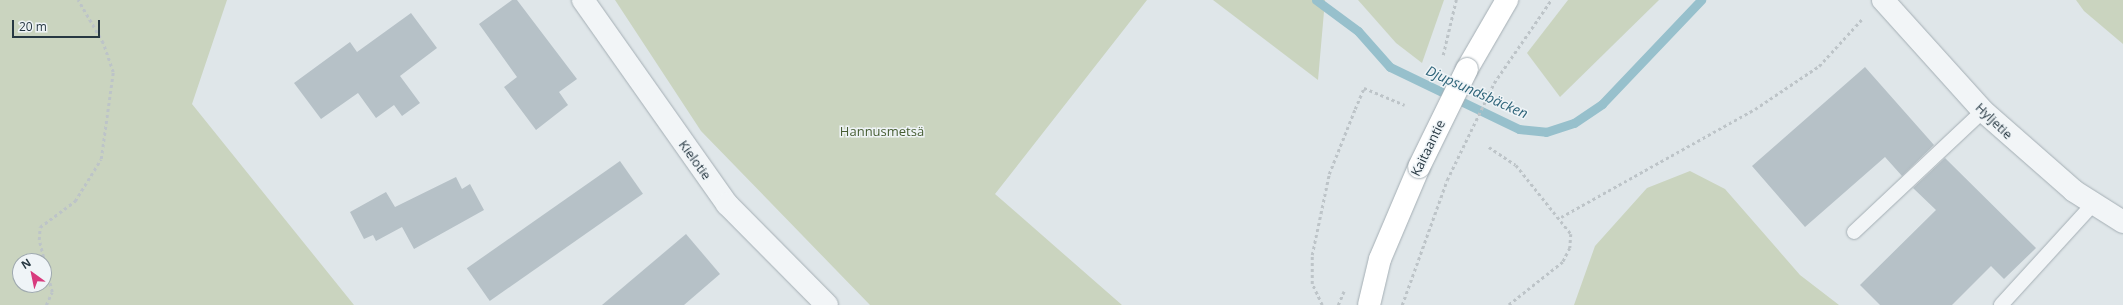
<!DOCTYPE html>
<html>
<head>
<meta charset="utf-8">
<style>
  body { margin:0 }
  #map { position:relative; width:2123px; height:305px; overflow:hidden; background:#dfe6e9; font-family:"Open Sans",sans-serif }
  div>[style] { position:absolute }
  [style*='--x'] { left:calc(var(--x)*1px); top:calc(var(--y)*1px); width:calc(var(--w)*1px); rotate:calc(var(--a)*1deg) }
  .green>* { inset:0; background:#cad4bf }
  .stream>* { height:9px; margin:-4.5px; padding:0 4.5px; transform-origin:4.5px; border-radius:4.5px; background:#97c0cc }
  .building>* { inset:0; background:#b6c1c7; transform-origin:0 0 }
  .path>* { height:2.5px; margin-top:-1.25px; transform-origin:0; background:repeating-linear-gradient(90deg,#bdc4c8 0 3px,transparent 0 6px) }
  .roads { filter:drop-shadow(0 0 1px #a4aeb4) drop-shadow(0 0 1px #a4aeb4) }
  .service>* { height:14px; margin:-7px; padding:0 7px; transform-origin:7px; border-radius:7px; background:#f2f5f7 }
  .minor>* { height:22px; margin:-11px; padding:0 11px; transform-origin:11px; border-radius:11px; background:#f2f5f7 }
  .secondary>* { height:22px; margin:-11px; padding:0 11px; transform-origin:11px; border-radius:11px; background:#fff }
  .path-bridge>* { height:2.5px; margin-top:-1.25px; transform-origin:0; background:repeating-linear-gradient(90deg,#bdc4c8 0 3px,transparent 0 6px) }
  .bridges { filter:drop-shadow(0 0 1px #a4aeb4) drop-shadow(0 0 1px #a4aeb4) }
  .secondary-bridge>* { height:22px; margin:-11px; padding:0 11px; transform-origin:11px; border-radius:11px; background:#fff }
  span { translate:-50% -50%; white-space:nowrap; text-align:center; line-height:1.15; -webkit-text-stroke:3px #eff4f7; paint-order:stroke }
  .street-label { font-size:13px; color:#273842 }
  .park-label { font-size:13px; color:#475e33 }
  .water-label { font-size:14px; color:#2e6479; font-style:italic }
  .north { position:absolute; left:12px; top:253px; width:40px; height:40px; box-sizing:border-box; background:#eff4f7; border:1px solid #9fa9af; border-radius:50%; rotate:327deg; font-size:11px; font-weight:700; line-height:16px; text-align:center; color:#273842 }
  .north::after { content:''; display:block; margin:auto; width:14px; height:18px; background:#d83b7e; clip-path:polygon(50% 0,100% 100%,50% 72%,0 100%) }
  .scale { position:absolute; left:12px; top:20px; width:88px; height:18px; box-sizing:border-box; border:2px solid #273842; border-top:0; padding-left:5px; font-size:12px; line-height:14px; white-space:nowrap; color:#273842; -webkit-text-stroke:3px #eff4f7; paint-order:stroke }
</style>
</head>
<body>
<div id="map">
  <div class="green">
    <i style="clip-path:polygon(evenodd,0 0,227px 0,192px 104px,354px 305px,0 305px,0 0,20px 261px,44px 261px,44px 285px,20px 285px,20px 261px)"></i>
    <i style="clip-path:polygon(615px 0,1147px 0,995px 194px,1122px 305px,870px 305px,701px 131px)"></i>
    <i style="clip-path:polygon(1213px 0,1325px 0,1318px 80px)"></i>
    <i style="clip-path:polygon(1358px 0,1444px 0,1422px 63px,1396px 43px)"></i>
    <i style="clip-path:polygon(1568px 0,1659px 0,1560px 97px,1527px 53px)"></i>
    <i style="clip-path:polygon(2076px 0,2123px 0,2123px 44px,2084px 11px)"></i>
    <i style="clip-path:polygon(1690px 171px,1725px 189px,1800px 275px,1839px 305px,1574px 305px,1595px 246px,1647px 188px)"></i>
  </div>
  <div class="stream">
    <i style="--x:1316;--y:0;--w:52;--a:36.4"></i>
    <i style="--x:1358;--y:31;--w:48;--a:48.4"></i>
    <i style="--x:1390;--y:67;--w:143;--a:25.7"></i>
    <i style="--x:1519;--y:129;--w:27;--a:6"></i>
    <i style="--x:1546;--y:132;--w:29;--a:-18"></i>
    <i style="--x:1574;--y:123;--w:34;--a:-34"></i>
    <i style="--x:1602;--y:104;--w:144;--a:-46.4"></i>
  </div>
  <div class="building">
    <i style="clip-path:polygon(512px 0,517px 0,577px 79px,559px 92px,568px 105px,536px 130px,504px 87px,517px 77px,479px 24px)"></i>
    <i style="clip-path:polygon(411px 13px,437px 48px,400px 76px,420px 103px,402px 116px,394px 105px,376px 118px,358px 93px,321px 119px,294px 83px,350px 42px,357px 52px)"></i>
    <i style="clip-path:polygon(1865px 67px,1934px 145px,1902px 176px,1885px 157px,1805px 227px,1752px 166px)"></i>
    <i style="clip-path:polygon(1945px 158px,2036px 248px,2004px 279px,1991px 266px,1952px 305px,1880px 305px,1860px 285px,1936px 210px,1913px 188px)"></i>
    <i style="left:620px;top:161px;width:40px;height:187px;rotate:55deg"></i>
    <i style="clip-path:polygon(456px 177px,462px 189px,470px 184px,484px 210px,414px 249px,402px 227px,376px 241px,373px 235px,364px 239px,350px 212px,386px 192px,395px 207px)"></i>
    <i style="clip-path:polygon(686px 234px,720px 274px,684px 305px,602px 305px)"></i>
  </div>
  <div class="path">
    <i style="--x:1443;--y:55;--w:57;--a:-76.7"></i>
    <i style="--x:1494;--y:83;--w:101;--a:-55.5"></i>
    <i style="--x:1489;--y:147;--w:32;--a:34"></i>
    <i style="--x:1516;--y:165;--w:88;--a:51.4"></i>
    <i style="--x:1571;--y:234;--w:14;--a:94"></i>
    <i style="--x:1570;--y:248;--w:16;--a:117"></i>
    <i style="--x:1563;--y:262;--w:69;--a:141.5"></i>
    <i style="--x:1561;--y:217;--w:222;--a:-29.1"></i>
    <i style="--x:1755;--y:109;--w:77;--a:-33.9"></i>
    <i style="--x:1819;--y:66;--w:65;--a:-47.5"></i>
    <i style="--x:46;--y:305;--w:14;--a:-65"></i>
    <i style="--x:52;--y:292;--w:54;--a:-104"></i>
    <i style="--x:39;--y:240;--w:13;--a:-86"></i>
    <i style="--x:40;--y:227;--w:44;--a:-36.6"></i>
    <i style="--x:75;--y:201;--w:49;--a:-58.2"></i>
    <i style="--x:101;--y:159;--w:88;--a:-82.1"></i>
    <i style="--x:113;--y:72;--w:31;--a:-109"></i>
    <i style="--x:103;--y:43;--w:50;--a:-120.2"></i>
    <i style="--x:1322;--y:305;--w:23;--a:-115"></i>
    <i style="--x:1312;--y:284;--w:29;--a:-90"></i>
    <i style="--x:1312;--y:255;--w:83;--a:-78.1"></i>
    <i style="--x:1329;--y:174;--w:70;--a:-68.2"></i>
    <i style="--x:1355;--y:109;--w:23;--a:-67"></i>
    <i style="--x:1364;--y:88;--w:44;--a:22.5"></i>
    <i style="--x:1338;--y:305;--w:15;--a:-67"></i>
    <i style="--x:1402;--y:305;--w:133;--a:-70.2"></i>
  </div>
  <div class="roads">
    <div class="service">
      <i style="--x:1854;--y:232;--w:177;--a:-43.2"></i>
      <i style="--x:2001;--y:305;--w:138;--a:-47.6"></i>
    </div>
    <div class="minor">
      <i style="--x:583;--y:0;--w:250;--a:54.8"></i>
      <i style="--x:727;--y:204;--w:142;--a:45.3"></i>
      <i style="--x:1883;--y:0;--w:149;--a:48"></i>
      <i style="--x:1983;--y:111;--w:121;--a:41.3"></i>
      <i style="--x:2074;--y:191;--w:58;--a:32.3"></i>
    </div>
    <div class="secondary">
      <i style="--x:1467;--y:69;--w:80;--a:-59.9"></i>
      <i style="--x:1369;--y:305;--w:47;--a:-76.6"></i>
      <i style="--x:1380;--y:259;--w:100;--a:-67"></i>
    </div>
  </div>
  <div class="path-bridge">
    <i style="--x:1447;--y:180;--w:108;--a:-64.1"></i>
  </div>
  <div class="bridges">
    <div class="secondary-bridge">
      <i style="--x:1419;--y:167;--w:109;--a:-63.9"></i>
    </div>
  </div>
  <div class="street-label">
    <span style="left:1994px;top:121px;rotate:44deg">Hyljetie</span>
    <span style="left:1428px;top:148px;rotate:-64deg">Kaitaantie</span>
    <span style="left:695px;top:160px;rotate:54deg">Kielotie</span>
  </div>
  <div class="park-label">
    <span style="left:882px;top:131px">Hannusmetsä</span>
  </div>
  <div class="water-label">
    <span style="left:1477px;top:92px;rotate:24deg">Djupsundsbäcken</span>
  </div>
  <div class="north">N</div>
  <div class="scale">20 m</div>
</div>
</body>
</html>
